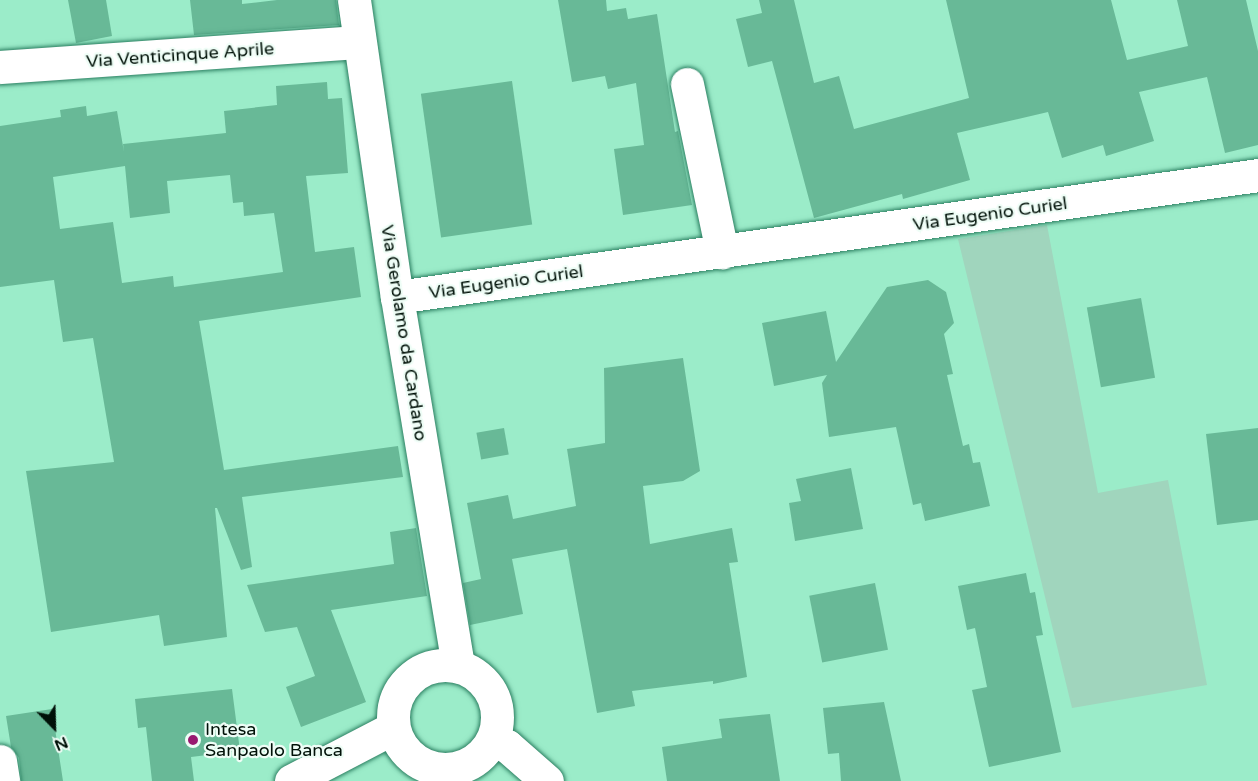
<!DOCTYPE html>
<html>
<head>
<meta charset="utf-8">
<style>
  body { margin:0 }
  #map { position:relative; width:1258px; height:781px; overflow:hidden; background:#9becc9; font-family:"Varela Round",sans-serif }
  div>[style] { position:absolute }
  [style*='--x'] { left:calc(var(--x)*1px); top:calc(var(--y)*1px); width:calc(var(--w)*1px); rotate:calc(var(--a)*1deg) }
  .green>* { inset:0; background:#a0d5bd }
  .building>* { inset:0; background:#68b997; transform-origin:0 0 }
  .roads { filter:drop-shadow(0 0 2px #2b7f61) drop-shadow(0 0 2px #2b7f61) }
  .minor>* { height:33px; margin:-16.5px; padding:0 16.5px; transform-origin:16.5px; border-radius:16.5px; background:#fff }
  .minor>.ring { margin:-16.5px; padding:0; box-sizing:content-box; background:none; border:33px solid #fff; border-radius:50% }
  .dots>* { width:16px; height:16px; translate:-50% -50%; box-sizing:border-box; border:3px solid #eefdf6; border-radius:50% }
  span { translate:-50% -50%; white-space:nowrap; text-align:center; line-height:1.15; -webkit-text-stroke:4.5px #eefdf6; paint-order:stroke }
  .street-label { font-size:18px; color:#001108 }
  .poi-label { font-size:18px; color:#001108 }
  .left { translate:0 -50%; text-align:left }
  .north { position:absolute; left:24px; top:697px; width:60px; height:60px; -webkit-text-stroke:4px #eefdf6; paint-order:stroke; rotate:157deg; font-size:16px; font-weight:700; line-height:24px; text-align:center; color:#001108 }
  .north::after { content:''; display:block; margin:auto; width:21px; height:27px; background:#001108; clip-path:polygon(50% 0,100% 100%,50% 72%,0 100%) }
</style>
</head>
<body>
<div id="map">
  <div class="green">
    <i style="clip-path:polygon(1047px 225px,1098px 493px,1168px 480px,1207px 685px,1072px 708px,958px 239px)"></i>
  </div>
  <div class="building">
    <i style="clip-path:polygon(68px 0,106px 0,112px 36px,76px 43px)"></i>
    <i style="clip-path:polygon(190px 0,242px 0,242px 4px,277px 0,336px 0,339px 25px,194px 35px)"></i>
    <i style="clip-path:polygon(558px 0,606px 0,607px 11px,626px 8px,628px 19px,657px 14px,675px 132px,678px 131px,692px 205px,623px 215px,614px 149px,644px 145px,636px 83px,608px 89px,605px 76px,572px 82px)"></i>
    <i style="clip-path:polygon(759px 0,794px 0,814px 83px,839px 76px,854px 129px,969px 98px,946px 0,1111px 0,1127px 60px,1188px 46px,1177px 0,1246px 0,1258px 51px,1258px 145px,1225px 153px,1207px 77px,1139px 92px,1154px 141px,1106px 156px,1103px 145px,1062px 158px,1048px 112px,957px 133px,970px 180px,903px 199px,902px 194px,814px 218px,772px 61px,748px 67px,736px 19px,762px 13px)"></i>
    <i style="left:512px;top:81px;width:145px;height:92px;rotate:82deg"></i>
    <i style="clip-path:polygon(evenodd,327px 82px,328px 99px,342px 98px,348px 173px,306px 176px,315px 252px,354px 247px,361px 297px,199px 321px,224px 470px,398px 446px,403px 477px,242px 497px,252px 567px,241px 570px,217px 508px,215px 508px,227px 637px,164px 646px,159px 615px,51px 632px,26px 471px,114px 462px,93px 338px,63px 342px,54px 280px,0 287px,0 126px,61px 117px,60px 110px,86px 106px,87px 116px,117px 111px,124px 152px,123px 144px,226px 133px,224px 111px,277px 105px,276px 86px,327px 82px,125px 166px,130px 218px,170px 213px,167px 181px,230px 175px,233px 203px,243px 202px,244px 216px,274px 213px,283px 272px,174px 287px,173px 276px,122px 283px,113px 222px,60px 229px,53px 177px,125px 166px)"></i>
    <i style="clip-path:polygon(928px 280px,946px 292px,954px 323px,944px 334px,953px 374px,947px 375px,963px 446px,969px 444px,973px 463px,980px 462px,990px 506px,925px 521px,921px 503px,913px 505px,896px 427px,829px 437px,822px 383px,827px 375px,774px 386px,762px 323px,826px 311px,836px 362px,887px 287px)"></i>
    <i style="left:1141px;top:298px;width:81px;height:55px;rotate:80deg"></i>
    <i style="clip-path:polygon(683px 358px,700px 471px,683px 481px,643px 486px,650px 544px,732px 528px,738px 562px,729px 563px,747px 677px,713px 684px,713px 681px,632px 691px,635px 706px,597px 713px,567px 549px,512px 559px,523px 614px,470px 625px,463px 583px,481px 579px,467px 503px,508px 495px,513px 519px,576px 506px,567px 449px,605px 443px,604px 368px)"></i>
    <i style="left:504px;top:428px;width:27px;height:28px;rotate:80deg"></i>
    <i style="clip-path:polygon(1258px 428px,1258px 520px,1217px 525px,1206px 434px)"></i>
    <i style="clip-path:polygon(851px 468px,863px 529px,795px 541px,789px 503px,801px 501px,796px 479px)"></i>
    <i style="clip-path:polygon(416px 528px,427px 596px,331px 610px,366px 702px,301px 727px,286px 687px,315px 676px,297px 627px,265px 632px,247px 585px,394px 564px,390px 532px)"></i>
    <i style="clip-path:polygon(1026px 573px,1030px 593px,1035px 592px,1043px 635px,1036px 636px,1061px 752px,989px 767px,972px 690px,987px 687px,975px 628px,967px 630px,958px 586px)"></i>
    <i style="left:875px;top:583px;width:68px;height:67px;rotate:79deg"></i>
    <i style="clip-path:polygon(232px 689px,240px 751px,191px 757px,194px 781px,152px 781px,146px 727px,138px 728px,135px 699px)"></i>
    <i style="clip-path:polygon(884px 702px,901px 781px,841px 781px,839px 753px,828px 754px,823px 708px)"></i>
    <i style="clip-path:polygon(52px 709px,63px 781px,21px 781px,19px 758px,11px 747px,6px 716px)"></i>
    <i style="clip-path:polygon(770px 714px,780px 781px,667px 781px,662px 747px,722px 738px,719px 719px)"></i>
  </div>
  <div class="roads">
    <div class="minor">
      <i style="--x:354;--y:0;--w:300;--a:81.8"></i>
      <i style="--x:397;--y:297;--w:374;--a:80.6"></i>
      <i style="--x:0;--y:67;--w:360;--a:-4"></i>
      <i style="--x:687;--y:84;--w:172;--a:78.2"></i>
      <i style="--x:397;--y:297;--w:870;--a:-8.06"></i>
      <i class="ring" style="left:393px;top:665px;width:71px;height:71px"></i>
      <i style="--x:493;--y:739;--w:16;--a:27"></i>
      <i style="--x:507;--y:746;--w:53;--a:41.2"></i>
      <i style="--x:0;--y:761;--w:20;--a:81"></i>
      <i style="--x:291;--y:781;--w:115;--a:-27.5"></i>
    </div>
  </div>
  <div class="dots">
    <i style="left:193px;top:740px;background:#991970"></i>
  </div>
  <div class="street-label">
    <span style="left:180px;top:55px;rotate:-4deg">Via Venticinque Aprile</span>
    <span style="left:990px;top:214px;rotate:-8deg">Via Eugenio Curiel</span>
    <span style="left:506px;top:282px;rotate:-8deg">Via Eugenio Curiel</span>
    <span style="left:404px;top:333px;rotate:81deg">Via Gerolamo da Cardano</span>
  </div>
  <div class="poi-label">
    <span class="left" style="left:205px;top:740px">Intesa<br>Sanpaolo Banca</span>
  </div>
  <div class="north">N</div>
</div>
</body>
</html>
